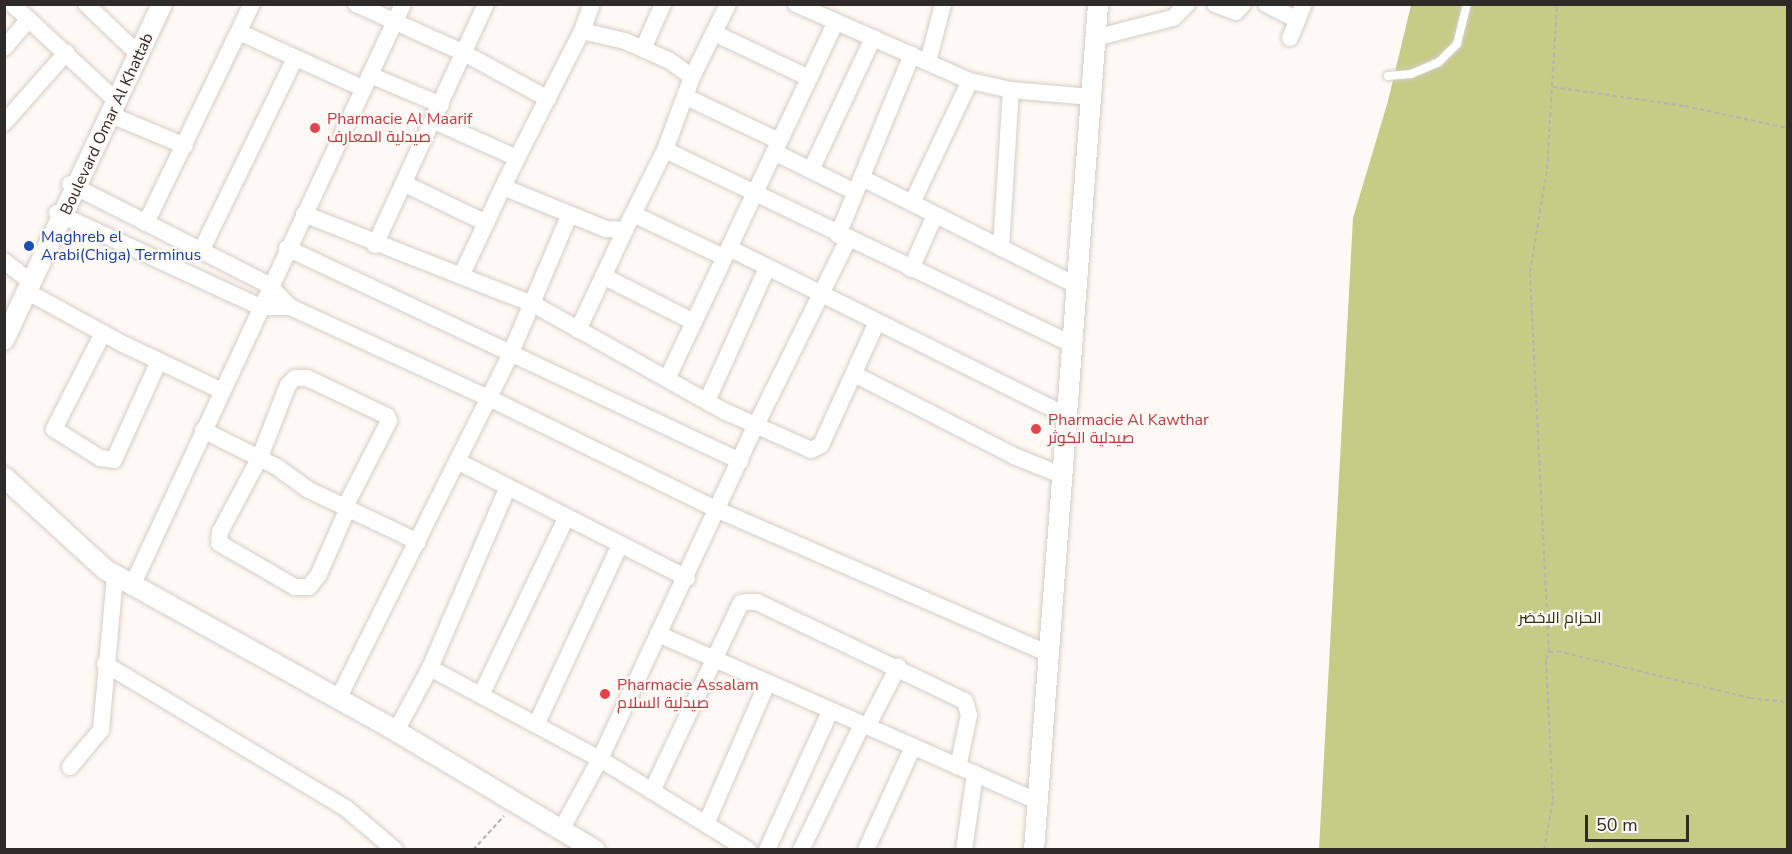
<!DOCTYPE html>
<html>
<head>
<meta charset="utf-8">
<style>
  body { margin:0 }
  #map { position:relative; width:1792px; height:854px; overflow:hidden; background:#fef9f5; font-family:"Nunito Sans",Cairo,sans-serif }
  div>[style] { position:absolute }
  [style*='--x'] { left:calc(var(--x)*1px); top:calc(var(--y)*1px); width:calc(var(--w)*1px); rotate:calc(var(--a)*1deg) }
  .forest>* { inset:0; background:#c4cc86 }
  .path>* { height:2px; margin-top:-1px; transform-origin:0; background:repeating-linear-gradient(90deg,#b8b3b0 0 4.5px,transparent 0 7.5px) }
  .roads { filter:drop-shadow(0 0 2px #d4ccc6) drop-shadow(0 0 2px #d4ccc6) }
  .service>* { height:8px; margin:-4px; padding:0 4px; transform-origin:4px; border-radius:4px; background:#fff }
  .minor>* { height:16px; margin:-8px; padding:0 8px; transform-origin:8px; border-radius:8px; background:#fff }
  .tertiary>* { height:20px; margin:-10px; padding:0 10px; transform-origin:10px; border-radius:10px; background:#fff }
  .dots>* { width:16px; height:16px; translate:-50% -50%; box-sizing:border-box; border:3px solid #fef9f5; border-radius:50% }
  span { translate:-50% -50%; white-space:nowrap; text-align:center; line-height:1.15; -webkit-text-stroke:4.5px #fef9f5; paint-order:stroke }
  .health-label { font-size:16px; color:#be3a42 }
  .left { translate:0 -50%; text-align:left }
  .street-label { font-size:16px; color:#2e2b28 }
  .transit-label { font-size:16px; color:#164399 }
  .park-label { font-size:16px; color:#2d3011 }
  .frame { position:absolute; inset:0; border:6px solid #2e2b28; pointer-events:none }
  .scale { position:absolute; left:1585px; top:815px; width:104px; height:27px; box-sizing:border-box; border:3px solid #2e2b28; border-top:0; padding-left:8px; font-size:18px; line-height:21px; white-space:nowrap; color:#2e2b28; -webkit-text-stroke:4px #fef9f5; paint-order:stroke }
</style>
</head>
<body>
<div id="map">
  <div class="forest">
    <i style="clip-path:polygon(1411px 5px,1787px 5px,1787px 849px,1319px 850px,1353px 218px,1388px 101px)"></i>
  </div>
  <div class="path">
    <i style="--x:1553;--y:87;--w:133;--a:8.2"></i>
    <i style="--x:1685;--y:106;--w:105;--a:12.1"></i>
    <i style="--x:1549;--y:652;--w:380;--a:-92.9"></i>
    <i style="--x:1530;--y:272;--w:104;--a:-80.6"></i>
    <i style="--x:1547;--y:169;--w:165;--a:-86.5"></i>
    <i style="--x:473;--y:850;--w:46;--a:-47.6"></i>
    <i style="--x:1544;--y:850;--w:51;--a:-79.8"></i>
    <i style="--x:1553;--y:800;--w:140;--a:-92.9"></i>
    <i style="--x:1546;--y:660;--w:9;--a:-69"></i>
    <i style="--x:1549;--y:652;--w:8;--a:-7"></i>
    <i style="--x:1557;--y:651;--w:199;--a:13.7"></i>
    <i style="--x:1750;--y:698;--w:38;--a:6"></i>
  </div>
  <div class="roads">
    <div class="service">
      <i style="--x:1388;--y:76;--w:23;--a:-5"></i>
      <i style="--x:1411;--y:74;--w:30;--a:-23"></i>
      <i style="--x:1439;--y:62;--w:25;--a:-45"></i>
      <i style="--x:1457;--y:44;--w:41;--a:-76"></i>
    </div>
    <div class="minor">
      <i style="--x:12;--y:4;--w:135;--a:42.9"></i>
      <i style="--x:86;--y:4;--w:64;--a:43.7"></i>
      <i style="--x:356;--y:4;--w:119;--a:24.4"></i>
      <i style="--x:464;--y:53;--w:96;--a:28.7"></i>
      <i style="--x:796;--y:4;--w:190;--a:23.9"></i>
      <i style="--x:970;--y:81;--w:42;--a:12.4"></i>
      <i style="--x:1011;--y:90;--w:80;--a:5"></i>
      <i style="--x:1215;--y:4;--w:22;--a:21"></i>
      <i style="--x:1236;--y:12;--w:11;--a:-49"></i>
      <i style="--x:1266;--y:4;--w:35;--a:27"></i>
      <i style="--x:582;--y:31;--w:29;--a:-70"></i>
      <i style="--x:239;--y:32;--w:137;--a:24.5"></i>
      <i style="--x:714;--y:33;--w:105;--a:25.3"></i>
      <i style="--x:1095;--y:38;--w:81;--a:-14.4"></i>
      <i style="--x:1173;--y:18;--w:20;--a:-45"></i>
      <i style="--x:1290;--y:38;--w:37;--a:-68"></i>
      <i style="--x:4;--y:48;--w:38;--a:-49"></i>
      <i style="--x:643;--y:49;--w:49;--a:-66"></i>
      <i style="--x:928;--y:62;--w:60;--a:-75.5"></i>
      <i style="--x:370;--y:75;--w:77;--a:22.9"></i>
      <i style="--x:692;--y:77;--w:81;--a:-63.7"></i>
      <i style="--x:686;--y:97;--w:103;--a:25.3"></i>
      <i style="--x:111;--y:115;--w:80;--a:22.7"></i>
      <i style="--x:434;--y:121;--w:91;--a:24"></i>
      <i style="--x:4;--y:123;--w:94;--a:-48.5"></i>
      <i style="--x:665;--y:150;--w:451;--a:25.5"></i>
      <i style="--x:774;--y:152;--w:90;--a:26.3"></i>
      <i style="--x:811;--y:170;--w:146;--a:-64.8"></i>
      <i style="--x:862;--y:178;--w:239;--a:26.6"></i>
      <i style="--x:405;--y:184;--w:90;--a:25.7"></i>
      <i style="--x:912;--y:203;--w:135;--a:-64.6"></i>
      <i style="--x:57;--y:213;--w:224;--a:24.8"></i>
      <i style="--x:260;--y:307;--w:30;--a:0"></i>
      <i style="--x:290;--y:307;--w:30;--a:-134"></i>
      <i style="--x:269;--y:285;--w:223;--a:-153.1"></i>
      <i style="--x:304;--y:214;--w:246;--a:21.5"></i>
      <i style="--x:533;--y:304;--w:219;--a:29.3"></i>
      <i style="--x:724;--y:411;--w:95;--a:24.1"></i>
      <i style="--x:811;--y:450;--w:11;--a:-27"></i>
      <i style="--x:821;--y:445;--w:135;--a:-65.5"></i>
      <i style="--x:635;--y:215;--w:98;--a:25.3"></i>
      <i style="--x:146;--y:223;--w:243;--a:-64.2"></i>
      <i style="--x:838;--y:235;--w:195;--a:-67.7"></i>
      <i style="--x:375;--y:245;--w:265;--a:-65.3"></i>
      <i style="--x:287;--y:248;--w:501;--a:25.18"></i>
      <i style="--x:729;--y:248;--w:376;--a:26.4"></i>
      <i style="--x:1001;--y:248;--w:158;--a:-86.4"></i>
      <i style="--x:201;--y:251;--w:215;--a:-64"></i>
      <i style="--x:4;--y:261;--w:28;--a:38"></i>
      <i style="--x:911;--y:269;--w:59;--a:-66"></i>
      <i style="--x:462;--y:274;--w:96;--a:-64.8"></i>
      <i style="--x:503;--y:187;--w:32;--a:-64"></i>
      <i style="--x:517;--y:158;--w:143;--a:-62.9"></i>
      <i style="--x:582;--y:31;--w:44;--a:13.1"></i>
      <i style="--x:625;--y:41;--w:49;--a:24"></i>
      <i style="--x:670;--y:61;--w:27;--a:36"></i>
      <i style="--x:692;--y:77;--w:78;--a:110.3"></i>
      <i style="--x:665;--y:150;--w:89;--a:116.6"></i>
      <i style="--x:625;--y:230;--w:19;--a:-177"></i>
      <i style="--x:606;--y:229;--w:111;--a:-157.8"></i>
      <i style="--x:603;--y:276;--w:102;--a:26.8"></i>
      <i style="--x:28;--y:292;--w:106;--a:28.7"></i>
      <i style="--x:121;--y:343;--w:112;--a:25.4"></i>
      <i style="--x:290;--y:307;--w:219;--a:24.6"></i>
      <i style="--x:489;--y:398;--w:255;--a:26.1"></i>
      <i style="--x:718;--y:510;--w:359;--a:23.5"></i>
      <i style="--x:578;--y:330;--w:110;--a:-64.8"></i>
      <i style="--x:103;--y:333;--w:108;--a:117"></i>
      <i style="--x:54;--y:429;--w:54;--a:32.2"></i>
      <i style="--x:100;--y:458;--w:14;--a:8"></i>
      <i style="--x:114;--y:460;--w:109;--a:-65.6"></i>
      <i style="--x:856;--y:375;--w:178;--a:27.1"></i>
      <i style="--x:1014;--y:456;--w:51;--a:22"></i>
      <i style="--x:667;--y:379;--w:395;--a:-64.7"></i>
      <i style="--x:707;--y:401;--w:146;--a:-65.7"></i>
      <i style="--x:203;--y:430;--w:83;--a:26.6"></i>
      <i style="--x:277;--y:467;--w:37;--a:36"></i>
      <i style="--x:307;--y:489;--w:123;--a:25.5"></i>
      <i style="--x:459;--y:462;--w:256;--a:27"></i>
      <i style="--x:345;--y:507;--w:97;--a:-62.9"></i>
      <i style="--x:389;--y:421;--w:5;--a:-112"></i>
      <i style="--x:387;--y:416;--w:89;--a:-154.6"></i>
      <i style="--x:307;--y:378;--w:12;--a:180"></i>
      <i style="--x:295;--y:378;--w:10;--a:135"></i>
      <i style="--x:288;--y:385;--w:77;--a:111.3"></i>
      <i style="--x:260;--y:457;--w:85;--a:118.1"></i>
      <i style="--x:220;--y:532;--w:11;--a:95"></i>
      <i style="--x:219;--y:543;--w:88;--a:30.1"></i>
      <i style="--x:295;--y:587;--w:14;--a:0"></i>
      <i style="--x:309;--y:587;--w:16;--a:-52"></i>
      <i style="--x:319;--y:574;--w:72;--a:-66.3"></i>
      <i style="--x:132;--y:586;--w:642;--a:-65.03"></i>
      <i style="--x:658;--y:634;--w:412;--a:23.8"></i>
      <i style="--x:105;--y:664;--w:282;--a:30.9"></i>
      <i style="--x:347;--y:809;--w:63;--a:40.5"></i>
      <i style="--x:430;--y:668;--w:193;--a:28.2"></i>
      <i style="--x:600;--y:759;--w:174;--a:31.6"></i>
      <i style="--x:481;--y:695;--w:196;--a:-64.3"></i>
      <i style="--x:338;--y:699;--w:385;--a:-63.4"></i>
      <i style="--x:510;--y:355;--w:151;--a:-67"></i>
      <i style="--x:536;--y:725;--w:199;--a:-65"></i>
      <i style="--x:867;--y:727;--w:68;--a:-62.7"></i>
      <i style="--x:396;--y:731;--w:72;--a:-61.6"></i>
      <i style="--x:430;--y:668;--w:195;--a:-66.7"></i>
      <i style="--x:70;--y:767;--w:48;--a:-50"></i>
      <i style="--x:101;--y:730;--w:155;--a:-84.8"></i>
      <i style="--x:652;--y:791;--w:199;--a:-64.7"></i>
      <i style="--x:737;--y:611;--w:9;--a:-63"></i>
      <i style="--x:741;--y:603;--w:7;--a:-8"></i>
      <i style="--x:748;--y:602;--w:9;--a:0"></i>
      <i style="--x:757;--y:602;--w:230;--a:25.5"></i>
      <i style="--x:965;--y:701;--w:15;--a:74"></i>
      <i style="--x:969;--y:715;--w:53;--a:101.9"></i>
      <i style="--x:706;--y:824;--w:153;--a:-66.5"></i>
      <i style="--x:561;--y:830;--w:81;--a:-61.2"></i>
      <i style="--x:600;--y:759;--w:369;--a:-65"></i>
      <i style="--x:756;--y:425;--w:207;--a:-63.6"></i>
      <i style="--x:767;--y:850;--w:152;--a:-65.5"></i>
      <i style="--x:801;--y:850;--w:139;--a:-64"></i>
      <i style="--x:866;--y:850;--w:113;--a:-65.5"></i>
      <i style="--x:964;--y:850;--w:77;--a:-81.8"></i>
    </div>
    <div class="tertiary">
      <i style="--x:4;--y:340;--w:371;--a:-64.8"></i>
      <i style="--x:4;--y:477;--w:138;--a:42.4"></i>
      <i style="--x:106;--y:570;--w:332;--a:29"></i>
      <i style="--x:396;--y:731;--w:232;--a:30.9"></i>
      <i style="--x:1034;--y:850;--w:848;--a:-85.67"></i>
    </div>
  </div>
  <div class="dots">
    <i style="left:315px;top:128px;background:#e0444e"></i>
    <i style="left:29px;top:246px;background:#1a4fb4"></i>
    <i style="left:1036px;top:429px;background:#e0444e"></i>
    <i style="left:605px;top:694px;background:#e0444e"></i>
  </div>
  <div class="health-label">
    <span class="left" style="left:327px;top:128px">Pharmacie Al Maarif<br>صيدلية المعارف</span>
    <span class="left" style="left:1048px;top:429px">Pharmacie Al Kawthar<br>صيدلية الكوثر</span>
    <span class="left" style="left:617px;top:694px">Pharmacie Assalam<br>صيدلية السلام</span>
  </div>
  <div class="street-label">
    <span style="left:107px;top:124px;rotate:-65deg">Boulevard Omar Al Khattab</span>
  </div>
  <div class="transit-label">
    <span class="left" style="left:41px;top:246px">Maghreb el<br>Arabi(Chiga) Terminus</span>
  </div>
  <div class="park-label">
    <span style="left:1560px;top:618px">الحزام الاخضر</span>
  </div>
  <div class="frame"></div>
  <div class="scale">50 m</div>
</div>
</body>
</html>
